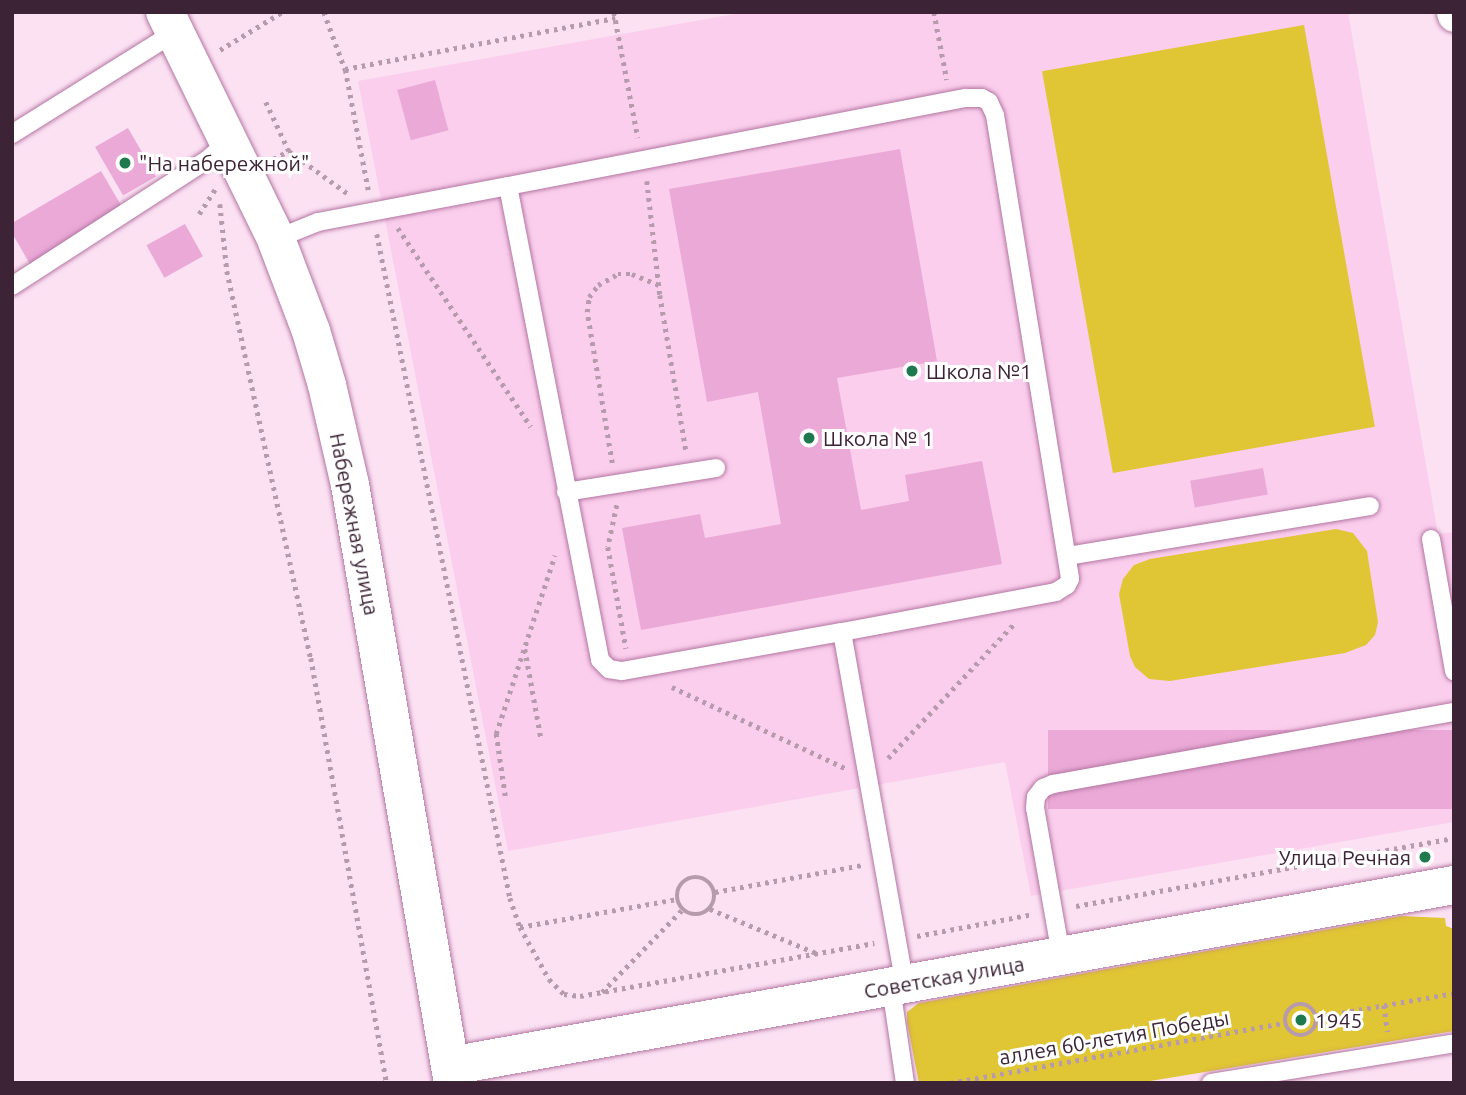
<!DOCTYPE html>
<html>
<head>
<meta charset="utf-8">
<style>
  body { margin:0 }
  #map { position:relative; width:1466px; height:1095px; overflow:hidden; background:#fce1f3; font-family:Ubuntu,sans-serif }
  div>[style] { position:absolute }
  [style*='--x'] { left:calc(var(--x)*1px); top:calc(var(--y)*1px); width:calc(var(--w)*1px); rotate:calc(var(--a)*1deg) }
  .built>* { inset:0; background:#fbceed }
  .green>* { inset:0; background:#e0c534; transform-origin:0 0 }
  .building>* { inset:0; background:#eba9d7; transform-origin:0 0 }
  .path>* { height:4.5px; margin-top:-2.25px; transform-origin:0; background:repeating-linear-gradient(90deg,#b69bad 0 3.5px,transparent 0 8.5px) }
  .path>.ring { margin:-2.25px; padding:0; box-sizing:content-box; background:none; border:4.5px solid #b69bad; border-radius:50% }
  .roads { filter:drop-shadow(0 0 2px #b476a2) drop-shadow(0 0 2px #b476a2) }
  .lane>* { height:18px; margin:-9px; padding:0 9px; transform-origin:9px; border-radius:9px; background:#fff }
  .street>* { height:33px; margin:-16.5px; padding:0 16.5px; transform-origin:16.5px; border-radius:16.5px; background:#fff }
  .secondary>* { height:38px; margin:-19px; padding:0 19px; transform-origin:19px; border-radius:19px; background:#fff }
  .dots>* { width:19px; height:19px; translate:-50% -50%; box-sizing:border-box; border:4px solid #fff; border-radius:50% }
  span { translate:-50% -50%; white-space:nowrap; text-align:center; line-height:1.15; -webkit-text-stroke:6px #fff; paint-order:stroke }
  .poi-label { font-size:21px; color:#3c2335 }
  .left { translate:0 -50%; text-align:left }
  .right { translate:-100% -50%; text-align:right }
  .street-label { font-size:21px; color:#3c2335 }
  .frame { position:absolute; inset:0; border:14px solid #3c2335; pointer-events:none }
</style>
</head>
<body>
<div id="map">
  <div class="built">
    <i style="clip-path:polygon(746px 12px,1348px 12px,1438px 534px,1454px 532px,1454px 822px,1031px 896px,1005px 762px,508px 851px,358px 81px)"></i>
  </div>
  <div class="green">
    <i style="left:1304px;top:25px;width:408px;height:266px;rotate:80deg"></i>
    <i style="clip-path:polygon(1336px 529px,1353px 533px,1367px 551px,1378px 622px,1375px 635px,1366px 645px,1345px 653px,1170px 681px,1149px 679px,1135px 667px,1130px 656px,1119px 594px,1123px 579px,1134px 565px,1150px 559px)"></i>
    <i style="clip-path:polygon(1401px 916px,1445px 918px,1446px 926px,1454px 929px,1454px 1031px,1138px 1083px,919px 1083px,907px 1022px,907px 1012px,919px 1003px)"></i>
  </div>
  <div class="building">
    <i style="left:435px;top:80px;width:52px;height:39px;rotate:75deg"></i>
    <i style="left:128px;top:128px;width:56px;height:38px;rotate:60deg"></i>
    <i style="clip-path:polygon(900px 149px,937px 361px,837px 378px,861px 510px,909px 501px,905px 475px,982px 461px,1002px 564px,641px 630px,622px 528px,700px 514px,705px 538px,781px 524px,758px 392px,707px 402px,669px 189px)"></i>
    <i style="clip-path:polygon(101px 171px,125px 212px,31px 266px,12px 233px,12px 223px)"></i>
    <i style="left:185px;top:224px;width:37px;height:44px;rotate:61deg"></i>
    <i style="left:1263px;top:468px;width:27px;height:74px;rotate:80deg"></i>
    <i style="left:1454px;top:730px;width:79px;height:406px;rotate:90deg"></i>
  </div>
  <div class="path">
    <i style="--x:324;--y:12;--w:61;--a:69.8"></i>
    <i style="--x:614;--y:12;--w:128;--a:79.2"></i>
    <i style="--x:934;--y:12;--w:69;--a:79.2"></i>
    <i style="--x:220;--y:50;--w:73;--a:-31.5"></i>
    <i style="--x:266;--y:102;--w:54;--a:64.9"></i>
    <i style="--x:273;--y:159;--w:18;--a:-27"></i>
    <i style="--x:289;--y:151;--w:72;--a:35.9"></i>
    <i style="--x:647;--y:181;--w:115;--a:83.5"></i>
    <i style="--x:660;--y:295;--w:157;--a:80.5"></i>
    <i style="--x:368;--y:190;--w:123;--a:-100.8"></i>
    <i style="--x:345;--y:69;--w:275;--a:-10.7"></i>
    <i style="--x:220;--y:204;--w:67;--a:84"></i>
    <i style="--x:227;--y:271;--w:396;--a:77.8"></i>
    <i style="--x:311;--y:658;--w:432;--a:79.9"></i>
    <i style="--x:199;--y:214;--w:31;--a:-57"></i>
    <i style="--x:398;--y:228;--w:239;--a:56.2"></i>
    <i style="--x:377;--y:234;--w:677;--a:78.67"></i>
    <i style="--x:510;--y:898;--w:31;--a:71"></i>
    <i style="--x:520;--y:927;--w:60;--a:60.9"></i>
    <i style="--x:549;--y:979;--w:21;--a:45"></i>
    <i style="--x:564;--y:994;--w:16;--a:7"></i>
    <i style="--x:580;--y:996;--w:299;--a:-10.2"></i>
    <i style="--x:612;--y:463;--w:153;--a:-99.4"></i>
    <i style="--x:587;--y:312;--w:15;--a:-82"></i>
    <i style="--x:589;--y:297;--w:15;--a:-53"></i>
    <i style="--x:598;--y:285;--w:23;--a:-29"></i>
    <i style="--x:618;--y:274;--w:14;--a:0"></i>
    <i style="--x:632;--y:274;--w:29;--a:22"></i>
    <i style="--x:617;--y:505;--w:43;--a:102.1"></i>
    <i style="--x:608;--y:547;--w:103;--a:79.9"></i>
    <i style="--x:525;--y:649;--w:90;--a:79.8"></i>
    <i style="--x:672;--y:687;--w:191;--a:25.1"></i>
    <i style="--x:888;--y:758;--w:184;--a:-46.8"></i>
    <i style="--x:505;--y:796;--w:63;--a:-98.3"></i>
    <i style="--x:496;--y:734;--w:188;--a:-71.8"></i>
    <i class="ring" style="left:677px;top:877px;width:33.5px;height:33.5px"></i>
    <i style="--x:715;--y:892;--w:149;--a:-10.4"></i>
    <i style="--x:1076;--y:906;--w:384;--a:-10.2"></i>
    <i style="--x:710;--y:909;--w:115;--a:22.5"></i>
    <i style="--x:520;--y:927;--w:159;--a:-10.1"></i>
    <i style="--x:917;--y:936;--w:118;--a:-10.7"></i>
    <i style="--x:602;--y:992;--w:115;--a:-45.7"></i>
    <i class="ring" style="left:1285px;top:1004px;width:27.5px;height:27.5px"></i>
    <i style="--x:1384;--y:1005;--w:27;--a:82"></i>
    <i style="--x:1317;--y:1017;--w:139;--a:-9.9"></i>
    <i style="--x:950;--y:1083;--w:340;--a:-10.2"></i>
  </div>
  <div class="roads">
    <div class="lane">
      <i style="--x:12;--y:134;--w:192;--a:-32"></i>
      <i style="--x:508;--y:186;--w:466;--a:-10.9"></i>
      <i style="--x:966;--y:98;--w:16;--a:0"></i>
      <i style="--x:982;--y:98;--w:8;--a:30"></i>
      <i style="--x:989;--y:102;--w:14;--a:65"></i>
      <i style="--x:995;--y:115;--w:470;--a:80.8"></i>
      <i style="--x:1070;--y:579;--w:7;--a:117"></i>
      <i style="--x:1067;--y:585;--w:13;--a:148"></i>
      <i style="--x:1056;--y:592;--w:218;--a:169.4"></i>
      <i style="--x:276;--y:239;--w:45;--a:-22"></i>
      <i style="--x:318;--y:222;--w:193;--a:-10.7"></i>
      <i style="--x:508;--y:186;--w:483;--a:79"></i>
      <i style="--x:600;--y:660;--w:13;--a:45"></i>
      <i style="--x:609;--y:669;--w:13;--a:9"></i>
      <i style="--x:622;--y:671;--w:223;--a:-10.1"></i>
      <i style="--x:842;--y:632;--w:358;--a:79.9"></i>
      <i style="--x:12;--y:286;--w:232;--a:-32.9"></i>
      <i style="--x:207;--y:160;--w:28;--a:-41"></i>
      <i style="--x:566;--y:492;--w:152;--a:-9.1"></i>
      <i style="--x:1431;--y:539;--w:87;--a:80.1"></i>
      <i style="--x:1446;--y:625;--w:8;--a:-7"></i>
      <i style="--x:1068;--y:556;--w:306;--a:-9.4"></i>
      <i style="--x:1446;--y:625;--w:47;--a:80.1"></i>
      <i style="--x:1061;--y:955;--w:149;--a:-100"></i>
      <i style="--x:1035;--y:808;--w:11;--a:-85"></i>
      <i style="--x:1036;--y:797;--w:11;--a:-52"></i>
      <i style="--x:1043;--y:788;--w:11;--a:-22"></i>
      <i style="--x:1053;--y:784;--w:407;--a:-10.2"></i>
      <i style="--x:891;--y:987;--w:97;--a:81.7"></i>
      <i style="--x:1211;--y:1083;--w:246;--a:-9.3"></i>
    </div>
    <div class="street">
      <i style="--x:1453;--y:12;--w:3;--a:72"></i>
    </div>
    <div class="secondary">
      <i style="--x:165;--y:12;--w:253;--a:63.9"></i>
      <i style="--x:276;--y:239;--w:98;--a:69.2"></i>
      <i style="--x:311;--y:331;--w:56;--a:73.5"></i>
      <i style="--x:327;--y:385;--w:103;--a:77"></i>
      <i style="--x:350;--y:485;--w:607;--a:80.23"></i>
      <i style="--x:450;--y:1066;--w:1020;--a:-10.22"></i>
    </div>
  </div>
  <div class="dots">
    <i style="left:125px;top:163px;background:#1e794f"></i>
    <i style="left:912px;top:371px;background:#1e794f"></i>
    <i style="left:809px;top:438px;background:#1e794f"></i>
    <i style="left:1425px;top:857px;background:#1e794f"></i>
    <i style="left:1301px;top:1020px;background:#1e794f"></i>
  </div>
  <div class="poi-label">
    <span class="left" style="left:139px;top:163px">"На набережной"</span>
    <span class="left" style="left:926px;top:371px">Школа №1</span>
    <span class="left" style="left:823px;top:438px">Школа № 1</span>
    <span class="right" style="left:1411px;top:857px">Улица Речная</span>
    <span class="left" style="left:1315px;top:1020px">1945</span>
  </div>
  <div class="street-label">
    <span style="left:355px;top:524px;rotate:79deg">Набережная улица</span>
    <span style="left:944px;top:977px;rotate:-10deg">Советская улица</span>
    <span style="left:1114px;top:1037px;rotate:-10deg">аллея 60-летия Победы</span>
  </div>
  <div class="frame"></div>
</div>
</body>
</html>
